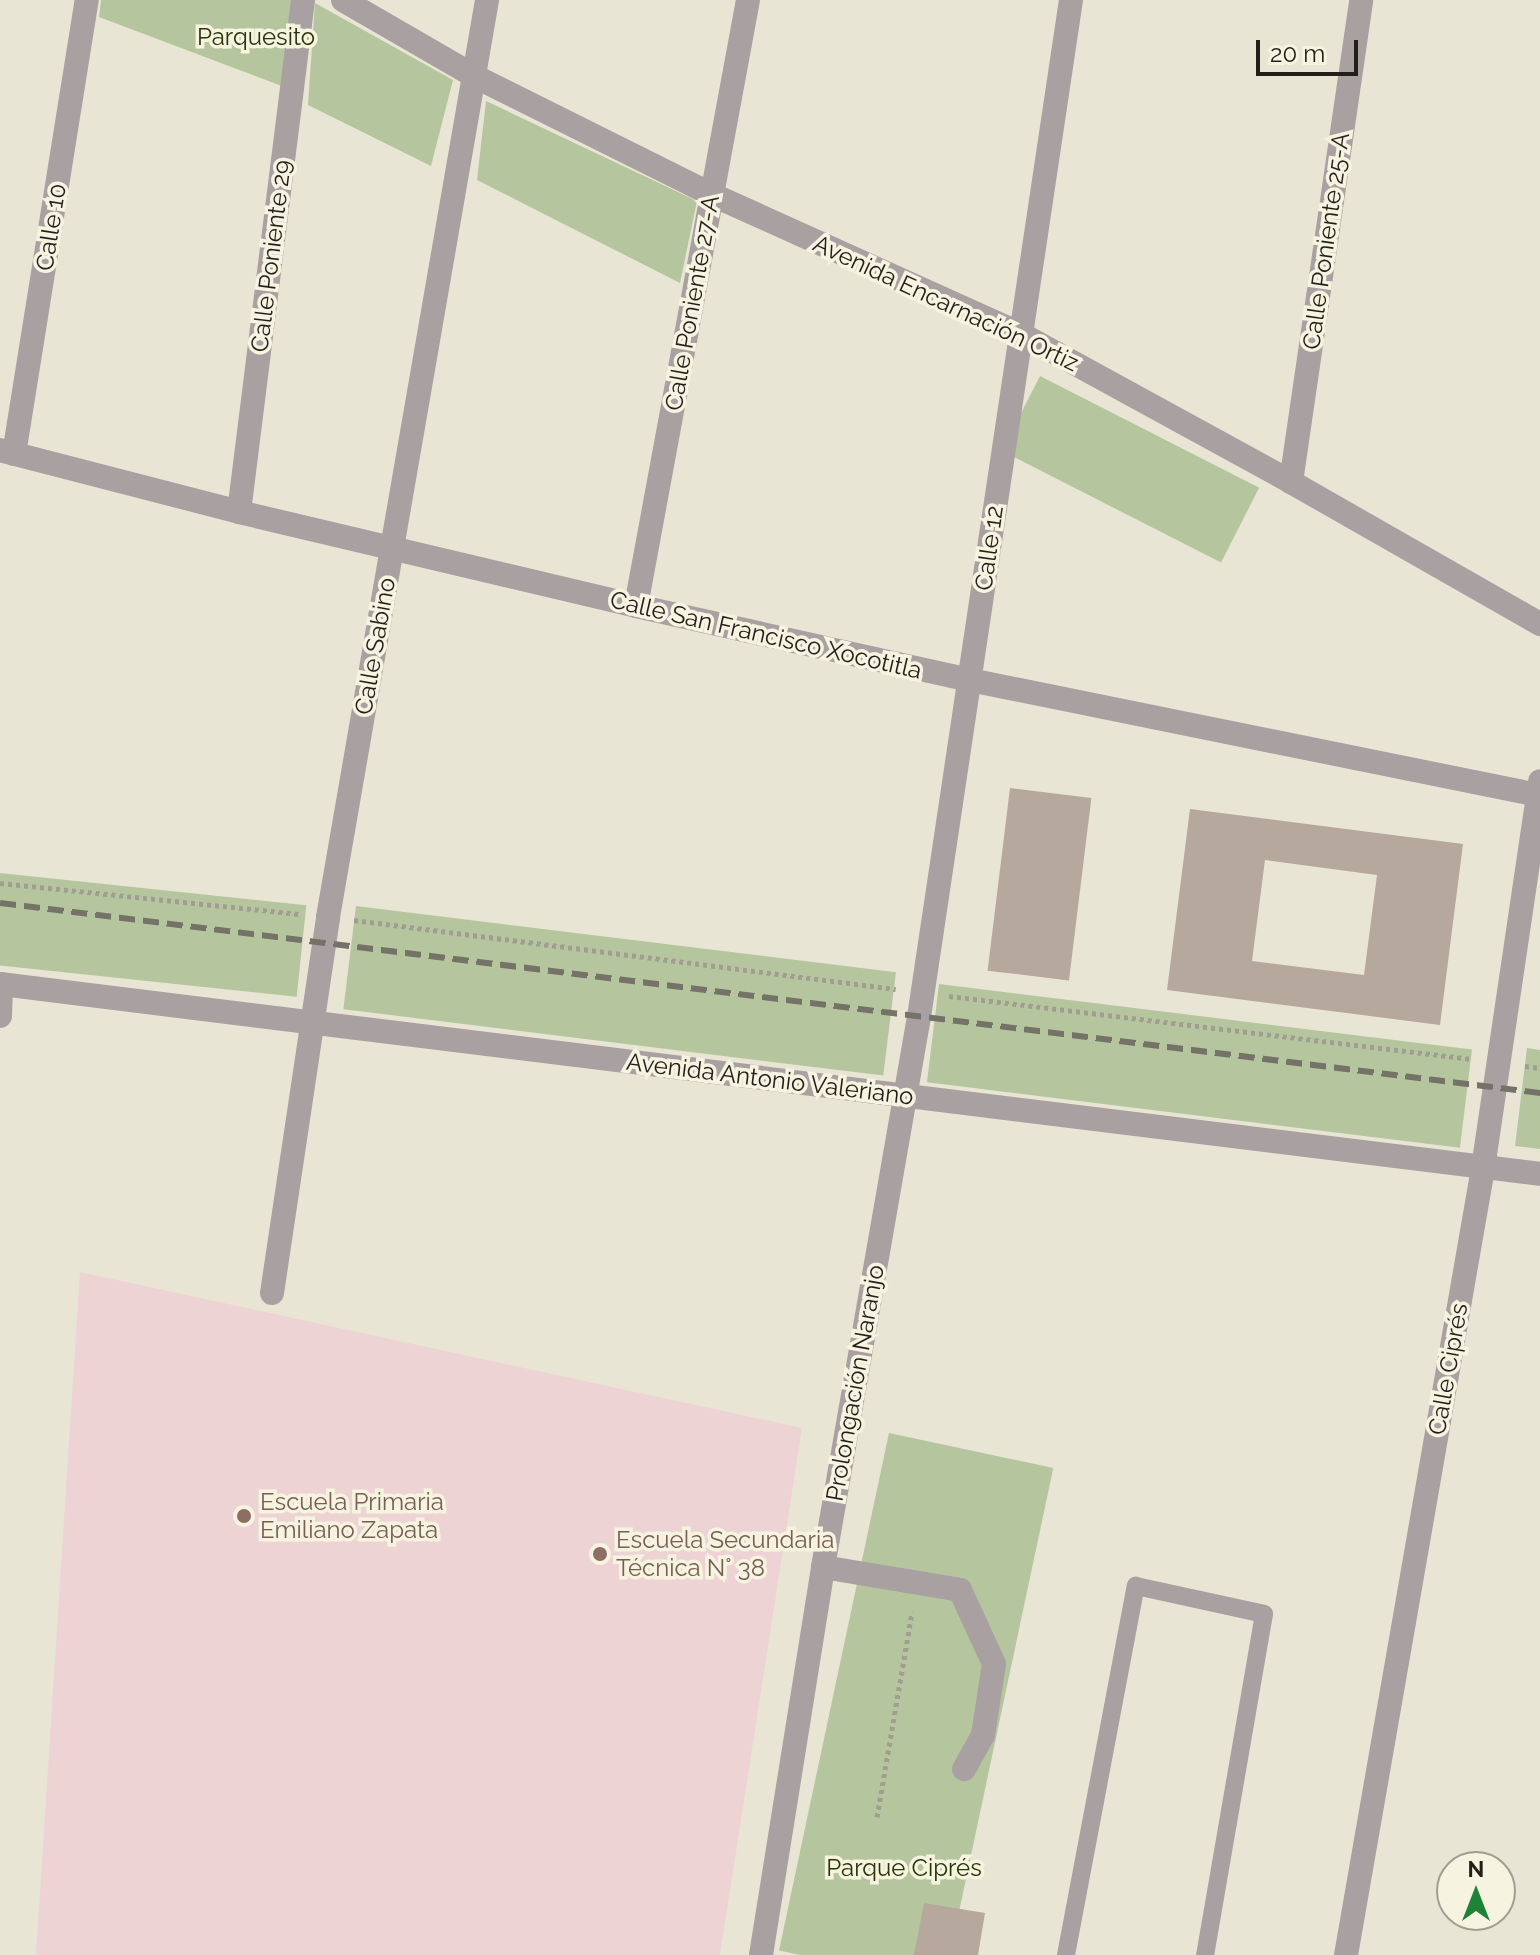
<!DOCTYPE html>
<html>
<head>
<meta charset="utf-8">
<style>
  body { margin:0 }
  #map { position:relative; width:1540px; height:1955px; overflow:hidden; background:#e9e5d4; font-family:Raleway,sans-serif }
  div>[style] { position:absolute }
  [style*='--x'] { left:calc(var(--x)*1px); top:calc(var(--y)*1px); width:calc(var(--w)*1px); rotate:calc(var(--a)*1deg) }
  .education>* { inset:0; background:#eed3d5 }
  .green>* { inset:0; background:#b5c69e; transform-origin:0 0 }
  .building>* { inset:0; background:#b7a89d; transform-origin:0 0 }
  .path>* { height:5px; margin-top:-2.5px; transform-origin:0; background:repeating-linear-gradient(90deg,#a19e91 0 4px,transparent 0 8px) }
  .service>* { height:18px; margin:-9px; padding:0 9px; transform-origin:9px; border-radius:9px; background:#a9a0a2 }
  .pedestrian>* { height:24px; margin:-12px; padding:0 12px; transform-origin:12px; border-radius:12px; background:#a9a0a2 }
  .minor>* { height:24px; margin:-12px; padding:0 12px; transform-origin:12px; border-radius:12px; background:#a9a0a2 }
  .tertiary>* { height:24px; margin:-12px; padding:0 12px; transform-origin:12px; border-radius:12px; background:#a9a0a2 }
  .rail>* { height:6px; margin-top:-3px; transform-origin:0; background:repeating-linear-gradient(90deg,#757368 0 16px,transparent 0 24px) }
  .dots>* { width:22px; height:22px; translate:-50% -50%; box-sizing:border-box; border:4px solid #f6f3e1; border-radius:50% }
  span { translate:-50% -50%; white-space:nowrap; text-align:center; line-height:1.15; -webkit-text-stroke:7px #f6f3e1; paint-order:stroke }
  .park-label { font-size:24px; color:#263605 }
  .street-label { font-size:24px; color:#201f19 }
  .education-label { font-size:24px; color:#785e54 }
  .left { translate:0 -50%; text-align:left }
  .north { position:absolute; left:1436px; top:1851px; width:80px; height:80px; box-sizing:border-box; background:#f6f3e1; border:2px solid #a09e91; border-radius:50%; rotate:0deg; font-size:22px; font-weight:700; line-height:32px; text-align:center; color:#201f19 }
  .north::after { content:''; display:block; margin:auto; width:28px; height:36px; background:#1f8337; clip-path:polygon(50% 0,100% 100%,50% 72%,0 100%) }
  .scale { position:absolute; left:1256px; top:40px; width:102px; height:36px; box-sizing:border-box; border:4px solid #201f19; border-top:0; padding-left:10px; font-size:24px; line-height:28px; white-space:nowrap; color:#201f19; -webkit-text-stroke:6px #f6f3e1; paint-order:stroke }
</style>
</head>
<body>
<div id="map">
  <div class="education">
    <i style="clip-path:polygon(80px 1272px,802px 1428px,720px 1955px,36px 1955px)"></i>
  </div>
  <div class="green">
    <i style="clip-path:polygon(101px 0,297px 0,287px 88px,99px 17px)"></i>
    <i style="clip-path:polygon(315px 3px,453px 80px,431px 166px,308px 105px)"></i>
    <i style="clip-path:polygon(486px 101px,697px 201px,680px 283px,477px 180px)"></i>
    <i style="left:1040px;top:376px;width:246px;height:84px;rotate:27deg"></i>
    <i style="left:0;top:873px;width:308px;height:92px;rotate:6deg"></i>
    <i style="left:356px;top:906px;width:544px;height:104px;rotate:7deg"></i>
    <i style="left:939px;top:984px;width:537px;height:99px;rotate:7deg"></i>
    <i style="clip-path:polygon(1527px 1048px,1540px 1050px,1540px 1149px,1515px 1146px)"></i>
    <i style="left:889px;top:1433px;width:168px;height:529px;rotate:12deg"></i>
  </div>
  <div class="building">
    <i style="left:1010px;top:788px;width:82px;height:184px;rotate:7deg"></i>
    <i style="clip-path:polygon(evenodd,1190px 809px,1463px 844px,1440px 1025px,1167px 990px,1190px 809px,1265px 860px,1377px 875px,1364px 975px,1252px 961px,1265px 860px)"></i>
    <i style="clip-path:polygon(924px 1903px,985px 1913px,978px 1955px,914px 1955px)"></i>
  </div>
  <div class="path">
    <i style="--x:0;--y:883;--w:303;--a:5.9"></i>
    <i style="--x:354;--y:920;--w:546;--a:7.26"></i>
    <i style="--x:949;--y:996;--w:527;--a:6.87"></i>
    <i style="--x:1525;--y:1066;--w:15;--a:8"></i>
    <i style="--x:877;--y:1817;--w:208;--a:-80.3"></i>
  </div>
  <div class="service">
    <i style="--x:1066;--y:1955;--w:376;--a:-79.3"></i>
    <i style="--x:1136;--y:1586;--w:131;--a:12.3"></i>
    <i style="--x:1264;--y:1614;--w:346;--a:99.8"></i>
  </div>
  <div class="pedestrian">
    <i style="--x:823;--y:1567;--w:139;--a:9.5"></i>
    <i style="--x:960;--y:1590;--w:81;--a:65.3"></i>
    <i style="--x:994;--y:1664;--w:72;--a:98.8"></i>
    <i style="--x:983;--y:1735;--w:39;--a:119"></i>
  </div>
  <div class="minor">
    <i style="--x:0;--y:450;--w:247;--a:14.5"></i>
    <i style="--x:239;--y:512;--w:408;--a:13.3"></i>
    <i style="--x:636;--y:606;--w:342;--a:12.5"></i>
    <i style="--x:970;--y:680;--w:580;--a:11.45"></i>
    <i style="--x:14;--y:454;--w:460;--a:-80.9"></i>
    <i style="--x:1291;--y:482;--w:487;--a:-81.7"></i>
    <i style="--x:239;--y:512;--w:516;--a:-82.87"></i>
    <i style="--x:636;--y:606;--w:616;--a:-79.53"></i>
    <i style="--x:0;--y:1016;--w:32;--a:-88"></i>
    <i style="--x:272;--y:1293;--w:380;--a:-81.5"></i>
    <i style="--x:328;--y:917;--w:931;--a:-80.16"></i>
    <i style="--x:761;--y:1955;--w:393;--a:-80.9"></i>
    <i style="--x:823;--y:1567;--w:558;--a:-80.1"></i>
    <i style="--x:919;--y:1017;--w:1028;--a:-81.5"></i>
    <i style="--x:1346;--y:1955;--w:799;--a:-80.12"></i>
    <i style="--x:1483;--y:1168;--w:391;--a:-81.6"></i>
  </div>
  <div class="tertiary">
    <i style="--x:343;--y:0;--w:151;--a:30.1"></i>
    <i style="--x:474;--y:76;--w:267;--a:26.5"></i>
    <i style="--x:713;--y:195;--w:338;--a:24.3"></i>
    <i style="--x:1021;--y:334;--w:308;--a:28.7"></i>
    <i style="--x:1291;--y:482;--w:287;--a:29.7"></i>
    <i style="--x:0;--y:984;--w:1552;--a:7.03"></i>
  </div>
  <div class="rail">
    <i style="--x:0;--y:903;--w:1552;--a:7.03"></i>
  </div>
  <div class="dots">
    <i style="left:244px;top:1516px;background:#8d6e63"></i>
    <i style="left:600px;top:1554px;background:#8d6e63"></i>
  </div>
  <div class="park-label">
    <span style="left:256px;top:37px">Parquesito</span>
    <span style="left:904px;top:1868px">Parque Ciprés</span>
  </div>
  <div class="street-label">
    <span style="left:51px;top:227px;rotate:-81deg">Calle 10</span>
    <span style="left:1326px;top:241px;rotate:-82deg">Calle Poniente 25-A</span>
    <span style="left:271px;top:256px;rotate:-83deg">Calle Poniente 29</span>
    <span style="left:692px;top:303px;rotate:-80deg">Calle Poniente 27-A</span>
    <span style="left:946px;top:303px;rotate:25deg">Avenida Encarnación Ortiz</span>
    <span style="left:989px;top:548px;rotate:-82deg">Calle 12</span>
    <span style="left:766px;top:635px;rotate:13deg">Calle San Francisco Xocotitla</span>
    <span style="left:375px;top:646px;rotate:-80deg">Calle Sabino</span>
    <span style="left:770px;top:1079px;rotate:7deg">Avenida Antonio Valeriano</span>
    <span style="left:1448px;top:1369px;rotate:-80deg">Calle Ciprés</span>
    <span style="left:855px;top:1383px;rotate:-80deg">Prolongación Naranjo</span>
  </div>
  <div class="education-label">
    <span class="left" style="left:260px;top:1516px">Escuela Primaria<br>Emiliano Zapata</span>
    <span class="left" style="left:616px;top:1554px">Escuela Secundaria<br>Técnica N° 38</span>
  </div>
  <div class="north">N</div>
  <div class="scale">20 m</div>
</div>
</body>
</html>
